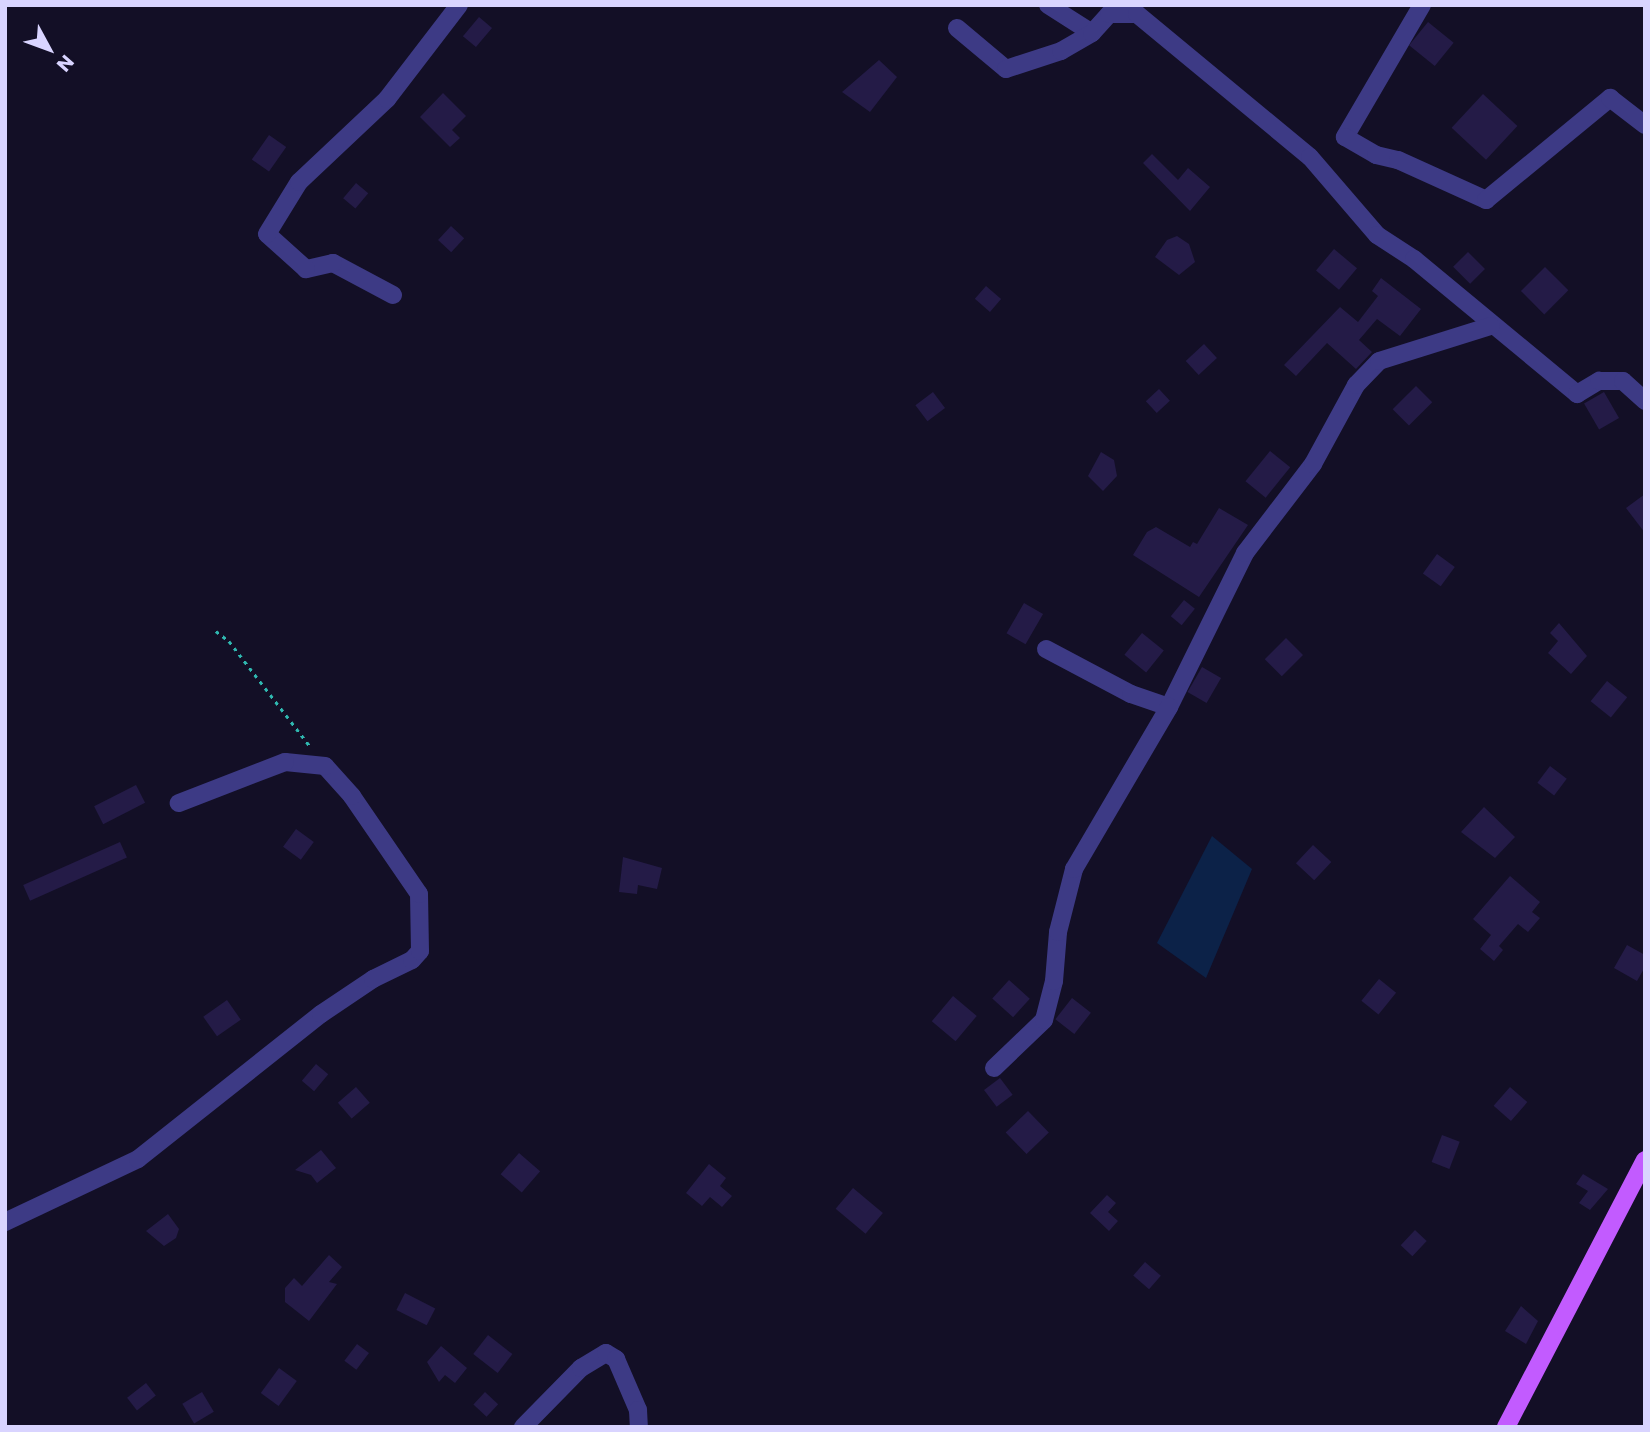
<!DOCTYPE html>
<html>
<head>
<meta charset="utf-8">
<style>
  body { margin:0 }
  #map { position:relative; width:1650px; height:1432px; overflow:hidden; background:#130f26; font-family:Poppins,sans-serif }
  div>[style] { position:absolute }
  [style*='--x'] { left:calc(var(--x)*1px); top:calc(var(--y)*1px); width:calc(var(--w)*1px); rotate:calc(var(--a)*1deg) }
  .water>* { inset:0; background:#0c2248 }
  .building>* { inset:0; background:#241b47; transform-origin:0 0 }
  .path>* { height:2.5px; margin-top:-1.25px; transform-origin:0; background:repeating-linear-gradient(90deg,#2fb8b0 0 3.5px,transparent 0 8.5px) }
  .minor>* { height:18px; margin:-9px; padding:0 9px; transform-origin:9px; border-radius:9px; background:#3d3a85 }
  .major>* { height:18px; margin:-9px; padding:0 9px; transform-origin:9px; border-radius:9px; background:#c25bff }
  span { translate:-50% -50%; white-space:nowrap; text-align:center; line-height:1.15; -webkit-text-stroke:6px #130f26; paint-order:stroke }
  .frame { position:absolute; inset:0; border:7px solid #d9d4ff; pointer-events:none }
  .north { position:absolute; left:14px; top:14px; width:70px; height:70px; -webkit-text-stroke:5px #130f26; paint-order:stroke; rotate:131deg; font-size:19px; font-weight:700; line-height:28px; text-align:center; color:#d9d4ff }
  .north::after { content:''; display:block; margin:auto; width:24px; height:32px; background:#d9d4ff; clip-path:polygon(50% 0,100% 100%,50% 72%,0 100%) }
</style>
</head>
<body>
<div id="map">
  <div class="water">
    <i style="clip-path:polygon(1212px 836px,1252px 869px,1206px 978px,1157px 943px)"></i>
  </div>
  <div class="building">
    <i style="left:479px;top:17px;width:17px;height:25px;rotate:40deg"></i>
    <i style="left:1428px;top:22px;width:33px;height:30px;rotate:39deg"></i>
    <i style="clip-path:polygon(879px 60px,897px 77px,870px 112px,842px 92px)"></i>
    <i style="clip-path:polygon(443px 93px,466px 116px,452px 130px,460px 138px,450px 147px,420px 117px)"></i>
    <i style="left:1483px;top:94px;width:47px;height:46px;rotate:43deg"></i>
    <i style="left:269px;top:135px;width:21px;height:30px;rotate:35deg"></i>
    <i style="clip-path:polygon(1152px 154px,1178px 180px,1188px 168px,1210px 187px,1190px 211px,1143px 163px)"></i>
    <i style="left:356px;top:183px;width:16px;height:20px;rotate:40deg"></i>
    <i style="left:451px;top:226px;width:18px;height:19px;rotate:43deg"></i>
    <i style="clip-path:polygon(1177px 236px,1189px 244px,1195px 262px,1179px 275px,1155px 257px,1167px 240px)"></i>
    <i style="left:1334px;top:249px;width:30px;height:28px;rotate:40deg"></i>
    <i style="left:1468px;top:252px;width:24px;height:21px;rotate:45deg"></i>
    <i style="left:1545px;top:267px;width:33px;height:34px;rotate:45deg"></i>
    <i style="clip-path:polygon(1381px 278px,1421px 309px,1400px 336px,1377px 319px,1359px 340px,1372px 352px,1356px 369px,1327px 343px,1296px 376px,1284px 365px,1340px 307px,1358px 322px,1378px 296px,1372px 291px)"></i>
    <i style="left:986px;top:286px;width:20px;height:17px;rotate:41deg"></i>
    <i style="left:1204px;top:344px;width:19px;height:25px;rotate:47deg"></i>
    <i style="left:1416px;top:386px;width:23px;height:33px;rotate:45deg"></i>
    <i style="left:1159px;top:389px;width:16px;height:18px;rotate:47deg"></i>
    <i style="left:933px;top:392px;width:20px;height:22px;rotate:53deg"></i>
    <i style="left:1604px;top:392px;width:30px;height:23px;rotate:60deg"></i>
    <i style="left:1270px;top:451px;width:26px;height:39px;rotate:39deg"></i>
    <i style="clip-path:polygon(1101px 452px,1114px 460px,1117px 476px,1103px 491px,1088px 476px)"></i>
    <i style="clip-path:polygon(1645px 494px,1645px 533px,1626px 508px)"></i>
    <i style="clip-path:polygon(1219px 508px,1248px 525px,1199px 597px,1133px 555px,1147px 532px,1156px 527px,1190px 547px,1193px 542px,1197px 544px)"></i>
    <i style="left:1437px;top:554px;width:22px;height:24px;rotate:36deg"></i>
    <i style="left:1184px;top:600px;width:14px;height:21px;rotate:39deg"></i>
    <i style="left:1024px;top:603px;width:22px;height:35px;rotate:30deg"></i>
    <i style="clip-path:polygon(1559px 623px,1587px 656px,1571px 674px,1548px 653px,1558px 641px,1550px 633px)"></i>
    <i style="left:1142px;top:633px;width:28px;height:28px;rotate:39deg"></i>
    <i style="left:1286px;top:638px;width:24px;height:30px;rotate:45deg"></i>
    <i style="left:1202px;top:667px;width:22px;height:29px;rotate:30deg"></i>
    <i style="left:1607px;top:681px;width:26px;height:26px;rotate:39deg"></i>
    <i style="left:1550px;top:766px;width:21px;height:21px;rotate:37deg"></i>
    <i style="left:136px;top:785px;width:20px;height:47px;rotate:63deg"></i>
    <i style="clip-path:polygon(1484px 807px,1515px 837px,1495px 858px,1461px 832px)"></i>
    <i style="left:296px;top:829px;width:22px;height:22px;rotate:36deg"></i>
    <i style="left:120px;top:842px;width:17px;height:106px;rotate:66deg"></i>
    <i style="left:1313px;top:845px;width:25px;height:25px;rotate:43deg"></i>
    <i style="clip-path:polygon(623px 857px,662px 868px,657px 889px,638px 885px,637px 894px,619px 892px)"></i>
    <i style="clip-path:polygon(1510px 876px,1540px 902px,1532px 912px,1540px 918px,1528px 932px,1518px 924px,1499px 946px,1503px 950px,1494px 961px,1480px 949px,1491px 935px,1473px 919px)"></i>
    <i style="clip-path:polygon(1627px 945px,1645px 955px,1645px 967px,1637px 981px,1614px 968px)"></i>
    <i style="left:1379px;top:979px;width:22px;height:28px;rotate:39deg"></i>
    <i style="left:1009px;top:980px;width:28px;height:25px;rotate:42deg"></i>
    <i style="left:953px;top:996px;width:31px;height:33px;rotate:40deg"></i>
    <i style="left:1072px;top:998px;width:24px;height:27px;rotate:38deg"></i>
    <i style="left:227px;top:1000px;width:24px;height:29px;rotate:55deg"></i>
    <i style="left:316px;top:1064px;width:16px;height:22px;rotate:40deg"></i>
    <i style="left:1000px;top:1078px;width:21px;height:20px;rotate:53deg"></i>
    <i style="left:356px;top:1087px;width:21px;height:24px;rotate:49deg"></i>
    <i style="left:1510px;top:1087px;width:23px;height:25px;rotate:41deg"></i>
    <i style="left:1028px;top:1111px;width:30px;height:31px;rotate:46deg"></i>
    <i style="left:1442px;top:1135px;width:19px;height:29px;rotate:21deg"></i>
    <i style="clip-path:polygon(321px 1150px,336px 1168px,317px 1183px,311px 1175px,295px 1170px)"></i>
    <i style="left:519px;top:1153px;width:28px;height:28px;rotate:41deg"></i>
    <i style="clip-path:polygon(709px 1164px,726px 1178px,720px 1186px,732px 1196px,722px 1207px,710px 1197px,702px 1206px,686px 1193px)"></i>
    <i style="clip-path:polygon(1583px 1174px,1608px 1189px,1590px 1210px,1579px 1203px,1588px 1191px,1576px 1184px)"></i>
    <i style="left:853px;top:1188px;width:39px;height:27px;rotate:40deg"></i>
    <i style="clip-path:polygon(1107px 1195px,1116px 1203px,1108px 1212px,1118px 1221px,1109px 1231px,1090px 1213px)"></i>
    <i style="clip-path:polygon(168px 1214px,179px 1229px,176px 1238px,164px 1246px,146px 1231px)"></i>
    <i style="left:1415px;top:1230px;width:16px;height:21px;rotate:43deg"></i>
    <i style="clip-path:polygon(329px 1255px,342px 1267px,329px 1282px,337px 1284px,309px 1321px,285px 1302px,285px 1288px,294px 1278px,302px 1286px)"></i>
    <i style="left:1145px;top:1262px;width:21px;height:18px;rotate:41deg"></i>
    <i style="left:405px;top:1293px;width:34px;height:19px;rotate:27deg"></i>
    <i style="clip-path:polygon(1521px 1306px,1538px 1321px,1526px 1344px,1505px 1331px)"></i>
    <i style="left:488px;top:1335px;width:31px;height:24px;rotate:38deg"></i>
    <i style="left:357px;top:1344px;width:15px;height:21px;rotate:37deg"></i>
    <i style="clip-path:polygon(441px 1346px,467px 1368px,455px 1383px,445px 1375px,439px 1382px,427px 1362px)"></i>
    <i style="left:279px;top:1368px;width:22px;height:31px;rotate:36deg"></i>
    <i style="left:146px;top:1383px;width:16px;height:24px;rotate:52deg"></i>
    <i style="left:202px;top:1392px;width:23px;height:23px;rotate:59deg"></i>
    <i style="left:485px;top:1392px;width:18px;height:17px;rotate:43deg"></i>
  </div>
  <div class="path">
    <i style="--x:216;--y:631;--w:16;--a:38"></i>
    <i style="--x:229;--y:641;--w:133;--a:52.4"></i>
  </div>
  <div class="minor">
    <i style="--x:1048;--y:5;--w:52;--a:32.5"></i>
    <i style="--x:1422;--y:5;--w:153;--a:120.3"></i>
    <i style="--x:1345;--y:137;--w:36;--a:30"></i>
    <i style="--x:1376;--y:155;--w:23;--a:13"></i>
    <i style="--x:1398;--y:160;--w:97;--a:24.4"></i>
    <i style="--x:1486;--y:200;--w:161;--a:-39.4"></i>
    <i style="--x:1610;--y:98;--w:44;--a:37.6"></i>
    <i style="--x:957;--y:28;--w:64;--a:39.9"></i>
    <i style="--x:1006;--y:69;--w:58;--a:-18.1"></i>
    <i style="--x:1061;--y:51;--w:36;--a:-30"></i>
    <i style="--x:1092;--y:33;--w:25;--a:-48"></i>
    <i style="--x:1109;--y:14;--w:28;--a:0"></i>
    <i style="--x:1137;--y:14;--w:224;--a:39.6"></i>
    <i style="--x:1310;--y:157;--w:103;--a:49.3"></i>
    <i style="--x:1377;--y:235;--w:44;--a:33"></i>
    <i style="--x:1414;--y:259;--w:212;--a:39.6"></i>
    <i style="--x:1577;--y:394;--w:26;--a:-31"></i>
    <i style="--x:1599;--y:381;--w:24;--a:0"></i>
    <i style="--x:1623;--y:381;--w:30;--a:42"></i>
    <i style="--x:393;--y:295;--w:68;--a:-151.9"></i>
    <i style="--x:333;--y:263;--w:28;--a:167"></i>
    <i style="--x:306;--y:269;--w:52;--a:-138.1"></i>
    <i style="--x:267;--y:234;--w:61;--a:-58.4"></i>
    <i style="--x:299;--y:182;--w:121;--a:-43.3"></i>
    <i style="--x:387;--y:99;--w:118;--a:-52.5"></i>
    <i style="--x:1046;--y:649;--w:96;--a:27.9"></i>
    <i style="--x:1131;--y:694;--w:40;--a:18.9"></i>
    <i style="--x:1169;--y:707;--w:172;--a:-63.7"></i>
    <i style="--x:1245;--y:553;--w:112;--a:-52.6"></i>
    <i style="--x:1313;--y:464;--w:90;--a:-61.4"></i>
    <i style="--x:1356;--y:385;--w:33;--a:-46"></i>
    <i style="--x:1379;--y:361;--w:117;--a:-17.4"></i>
    <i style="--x:994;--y:1068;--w:69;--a:-43.8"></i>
    <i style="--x:1044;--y:1020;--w:40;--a:-75.6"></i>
    <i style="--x:1054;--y:981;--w:49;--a:-85.3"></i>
    <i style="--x:1058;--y:932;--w:65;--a:-75.7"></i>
    <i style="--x:1074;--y:869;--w:188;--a:-59.6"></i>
    <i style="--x:5;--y:1222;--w:147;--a:-25.3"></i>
    <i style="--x:138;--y:1159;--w:233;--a:-38.4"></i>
    <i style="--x:321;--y:1014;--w:63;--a:-33.9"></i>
    <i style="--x:373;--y:979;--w:43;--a:-26"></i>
    <i style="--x:412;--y:960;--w:12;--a:-48"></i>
    <i style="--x:420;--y:951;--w:57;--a:-91"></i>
    <i style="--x:419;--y:894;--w:119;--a:-124.4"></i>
    <i style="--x:352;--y:796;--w:40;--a:-132"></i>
    <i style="--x:325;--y:766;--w:40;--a:-174.3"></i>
    <i style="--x:285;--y:762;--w:114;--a:158.9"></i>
    <i style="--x:523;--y:1427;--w:83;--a:-45.5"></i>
    <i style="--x:581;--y:1368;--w:29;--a:-31"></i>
    <i style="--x:606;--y:1353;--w:12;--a:31"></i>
    <i style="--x:616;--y:1359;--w:56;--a:66.7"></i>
    <i style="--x:638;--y:1410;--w:17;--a:87"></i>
  </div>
  <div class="major">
    <i style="--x:1506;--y:1427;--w:301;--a:-62.5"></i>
  </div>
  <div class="frame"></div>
  <div class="north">N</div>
</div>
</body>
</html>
